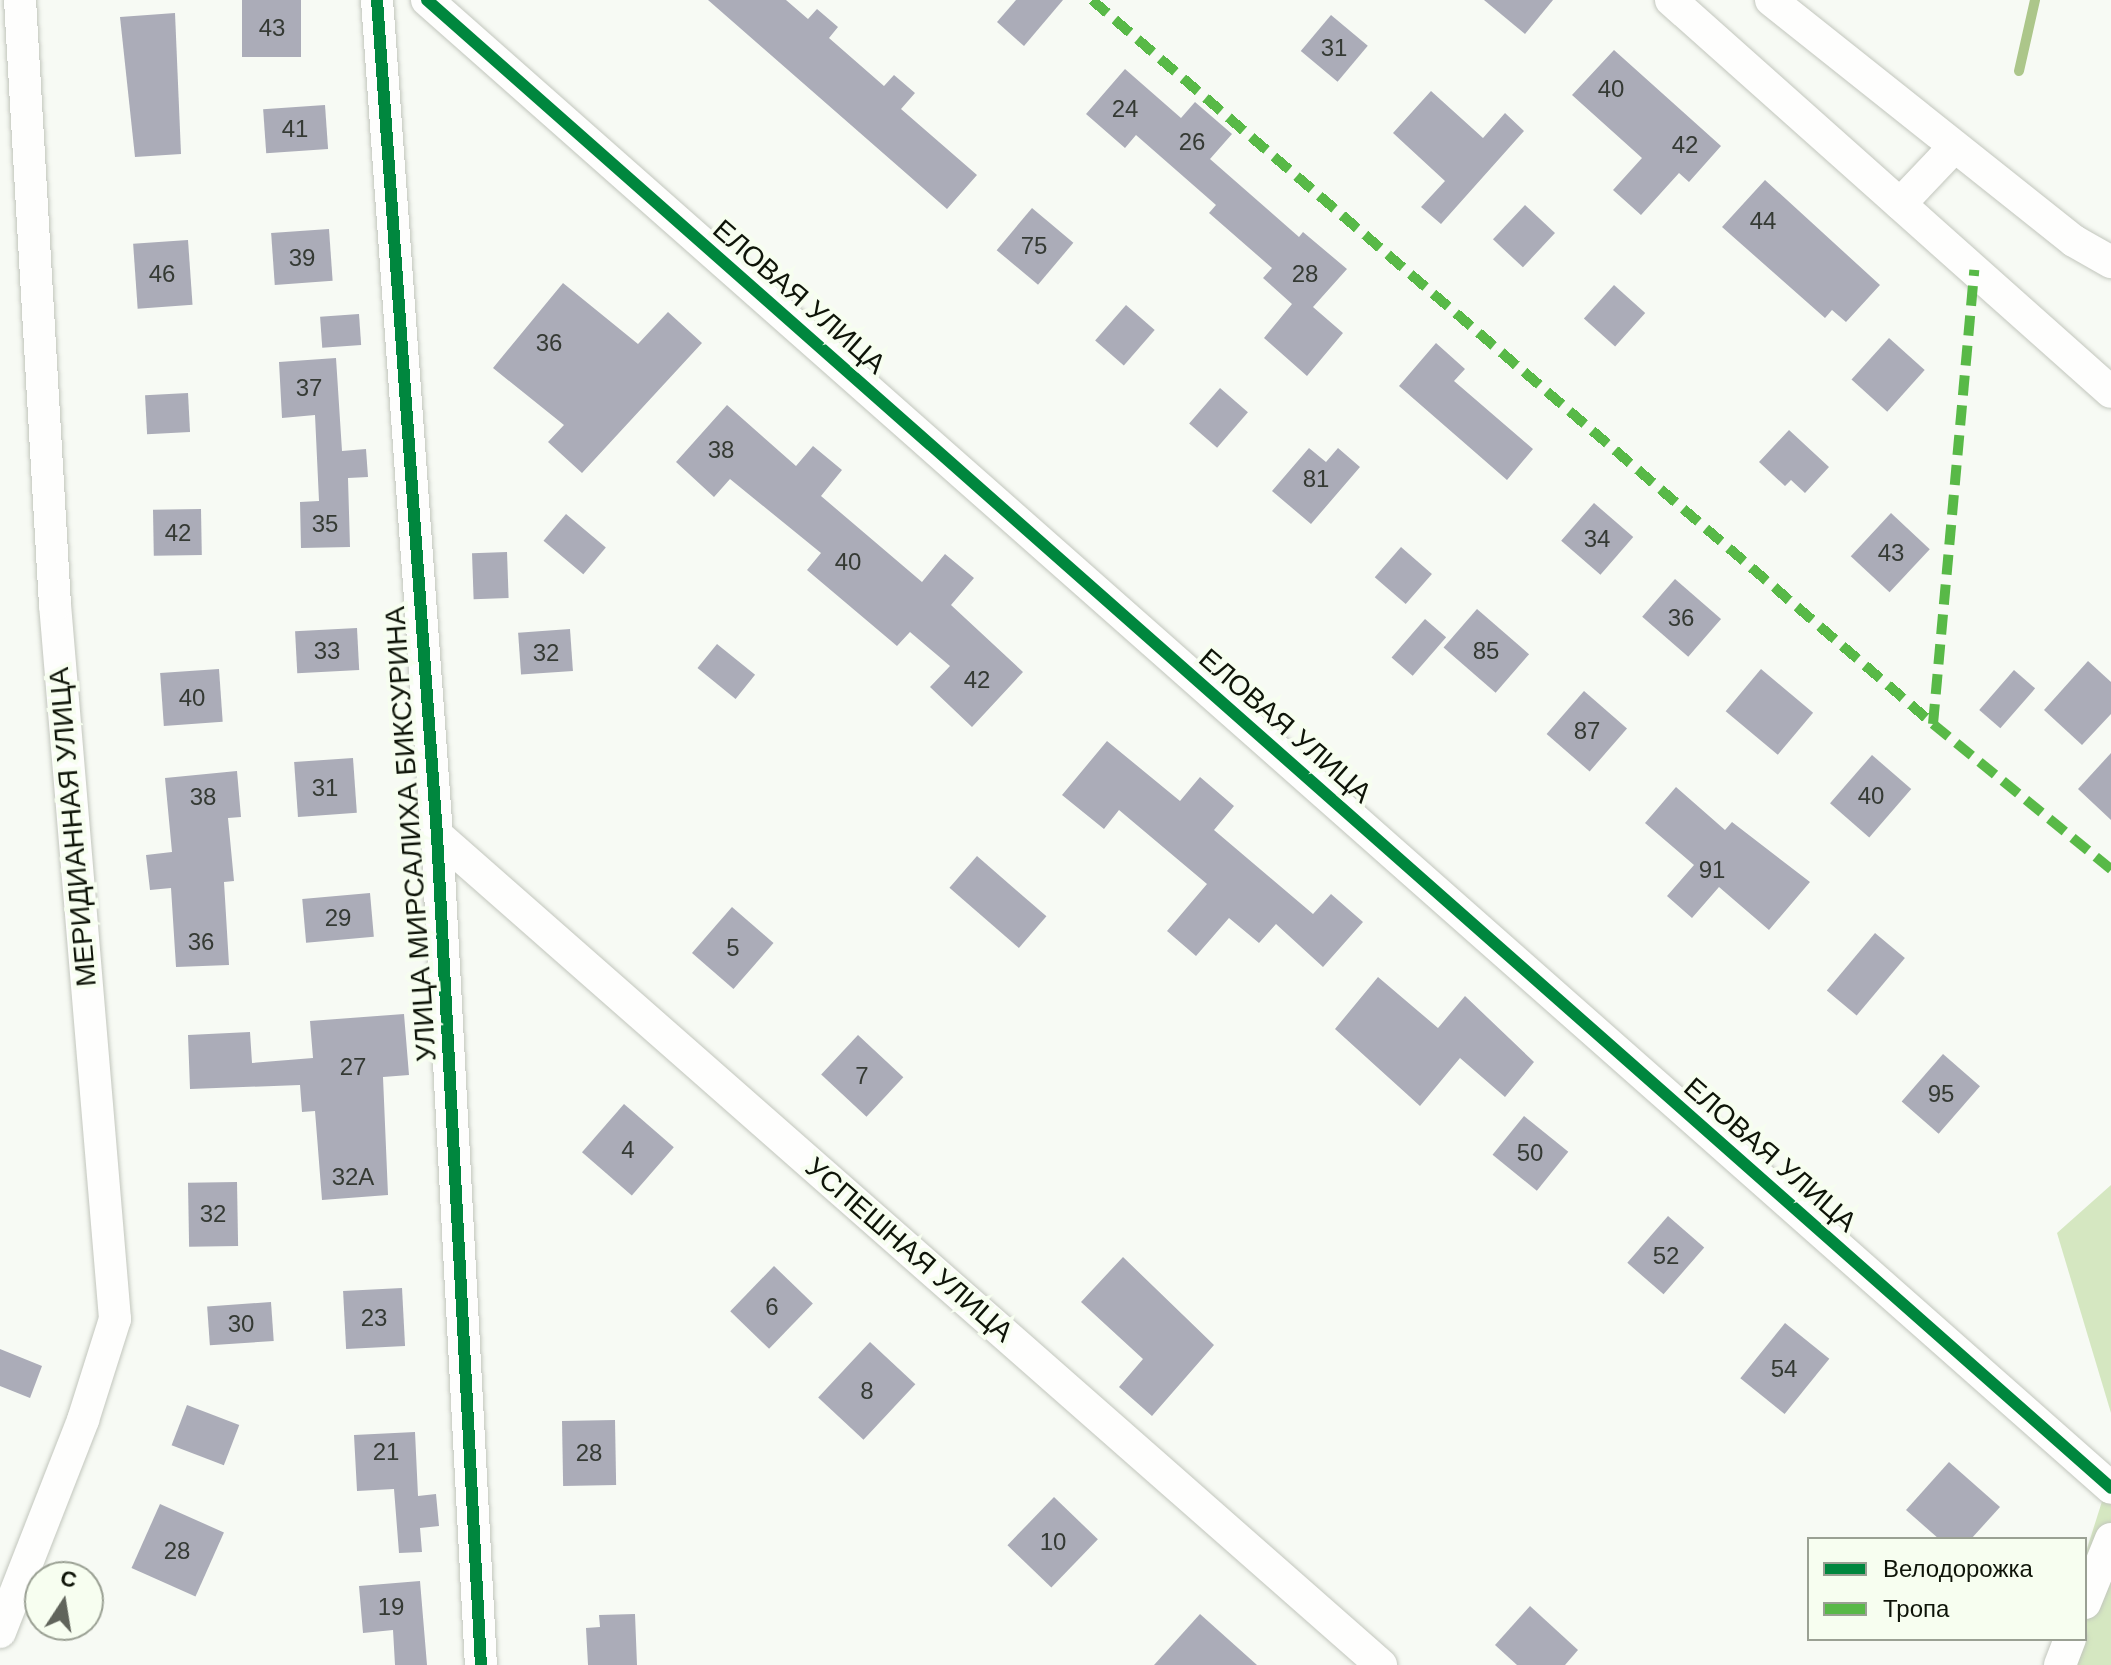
<!DOCTYPE html>
<html>
<head>
<meta charset="utf-8">
<style>
  body { margin:0 }
  #map { position:relative; width:2111px; height:1665px; overflow:hidden; background:#f7faf4; font-family:Helvetica,sans-serif }
  div>[style] { position:absolute }
  [style*='--x'] { left:calc(var(--x)*1px); top:calc(var(--y)*1px); width:calc(var(--w)*1px); rotate:calc(var(--a)*1deg) }
  .green>* { inset:0; background:#d5e7c1 }
  .stream>* { height:10px; margin:-5px; padding:0 5px; transform-origin:5px; border-radius:5px; background:#acc68a }
  .building>* { inset:0; background:#abacb8; transform-origin:0 0 }
  .roads { filter:drop-shadow(0 0 2px #c2c6bd) drop-shadow(0 0 2px #c2c6bd) }
  .minor>* { height:32px; margin:-16px; padding:0 16px; transform-origin:16px; border-radius:16px; background:#fefefd }
  .quiet>* { height:10px; margin-top:-5px; transform-origin:0; background:repeating-linear-gradient(90deg,#58b947 0 20px,transparent 0 30px) }
  .cycleway>* { height:12px; margin:-6px; padding:0 6px; transform-origin:6px; border-radius:6px; background:#00873e }
  span { translate:-50% -50%; white-space:nowrap; text-align:center; line-height:1.15; -webkit-text-stroke:8px #f7fef0; paint-order:stroke }
  .number-label { font-size:24px; color:#353a34 }
  .number-label span { -webkit-text-stroke-width:0 }
  .street-label { font-size:28px; color:#0e1408 }
  .legend { position:absolute; left:1807px; top:1537px; width:280px; height:104px; box-sizing:border-box; background:#f7fef0; border:2px solid #9aa093; margin:0; padding:10px 14px; list-style:none; font-size:24px; color:#0e1408 }
  .legend li { display:flex; align-items:center; gap:16px; height:40px }
  .legend b { width:40px; border:2px solid #9aa093 }
  .north { position:absolute; left:24px; top:1561px; width:80px; height:80px; box-sizing:border-box; background:#f7fef0; border:2px solid #9aa093; border-radius:50%; rotate:12deg; font-size:22px; font-weight:700; line-height:32px; text-align:center; color:#0e1408 }
  .north::after { content:''; display:block; margin:auto; width:28px; height:36px; background:#60645b; clip-path:polygon(50% 0,100% 100%,50% 72%,0 100%) }
</style>
</head>
<body>
<div id="map">
  <div class="green">
    <i style="clip-path:polygon(2111px 1185px,2111px 1413px,2057px 1233px)"></i>
    <i style="clip-path:polygon(2111px 1473px,2111px 1665px,2050px 1665px,2085px 1639px,2085px 1555px)"></i>
  </div>
  <div class="stream">
    <i style="--x:2019;--y:71;--w:73;--a:-77.3"></i>
  </div>
  <div class="building">
    <i style="left:242px;top:0;width:59px;height:57px"></i>
    <i style="clip-path:polygon(708px 0,786px 0,808px 19px,817px 9px,838px 27px,829px 38px,884px 86px,894px 75px,915px 93px,901px 109px,977px 175px,947px 209px)"></i>
    <i style="clip-path:polygon(1016px 0,1063px 0,1024px 46px,997px 22px)"></i>
    <i style="clip-path:polygon(1484px 0,1553px 0,1525px 34px)"></i>
    <i style="clip-path:polygon(175px 13px,181px 154px,135px 157px,120px 17px)"></i>
    <i style="left:1331px;top:15px;width:48px;height:47px;rotate:40deg"></i>
    <i style="clip-path:polygon(1614px 50px,1721px 146px,1689px 182px,1679px 173px,1641px 215px,1613px 190px,1642px 158px,1572px 95px)"></i>
    <i style="clip-path:polygon(1125px 69px,1181px 118px,1195px 102px,1232px 134px,1210px 159px,1299px 237px,1303px 232px,1347px 269px,1313px 307px,1343px 333px,1307px 376px,1264px 338px,1292px 304px,1263px 278px,1272px 268px,1209px 213px,1216px 205px,1136px 135px,1125px 148px,1086px 114px)"></i>
    <i style="clip-path:polygon(1431px 91px,1483px 138px,1505px 113px,1524px 131px,1441px 224px,1421px 207px,1445px 181px,1393px 133px)"></i>
    <i style="left:325px;top:105px;width:44px;height:62px;rotate:86deg"></i>
    <i style="clip-path:polygon(1765px 180px,1880px 285px,1846px 322px,1832px 310px,1825px 318px,1722px 227px)"></i>
    <i style="left:1525px;top:205px;width:41px;height:47px;rotate:43deg"></i>
    <i style="left:1032px;top:208px;width:54px;height:55px;rotate:40deg"></i>
    <i style="left:329px;top:229px;width:52px;height:58px;rotate:86deg"></i>
    <i style="left:188px;top:240px;width:65px;height:55px;rotate:86deg"></i>
    <i style="clip-path:polygon(563px 283px,638px 344px,668px 312px,702px 343px,582px 473px,548px 442px,564px 425px,493px 368px)"></i>
    <i style="left:1614px;top:285px;width:42px;height:45px;rotate:42deg"></i>
    <i style="left:1126px;top:305px;width:38px;height:47px;rotate:41deg"></i>
    <i style="left:359px;top:314px;width:31px;height:39px;rotate:86deg"></i>
    <i style="left:1889px;top:338px;width:48px;height:56px;rotate:42deg"></i>
    <i style="clip-path:polygon(1436px 343px,1465px 369px,1454px 381px,1533px 449px,1507px 480px,1399px 386px)"></i>
    <i style="clip-path:polygon(336px 358px,342px 451px,366px 449px,368px 477px,348px 478px,350px 547px,301px 548px,300px 502px,319px 501px,315px 415px,282px 418px,279px 362px)"></i>
    <i style="left:1220px;top:388px;width:37px;height:47px;rotate:41deg"></i>
    <i style="left:188px;top:393px;width:39px;height:43px;rotate:87deg"></i>
    <i style="clip-path:polygon(727px 405px,796px 466px,813px 446px,842px 470px,821px 496px,922px 582px,945px 554px,974px 578px,951px 605px,1023px 672px,972px 727px,930px 687px,950px 666px,910px 632px,897px 646px,807px 570px,821px 553px,730px 479px,714px 497px,676px 462px)"></i>
    <i style="clip-path:polygon(1789px 430px,1829px 467px,1805px 493px,1791px 480px,1785px 486px,1759px 462px)"></i>
    <i style="clip-path:polygon(1309px 448px,1326px 462px,1338px 448px,1360px 467px,1311px 524px,1272px 491px)"></i>
    <i style="left:1594px;top:503px;width:52px;height:50px;rotate:41deg"></i>
    <i style="left:201px;top:509px;width:46px;height:48px;rotate:89deg"></i>
    <i style="left:1891px;top:513px;width:53px;height:59px;rotate:43deg"></i>
    <i style="left:566px;top:514px;width:52px;height:35px;rotate:40deg"></i>
    <i style="left:1401px;top:547px;width:41px;height:40px;rotate:41deg"></i>
    <i style="left:507px;top:552px;width:46px;height:35px;rotate:88deg"></i>
    <i style="left:1675px;top:579px;width:61px;height:50px;rotate:41deg"></i>
    <i style="left:1477px;top:609px;width:69px;height:51px;rotate:41deg"></i>
    <i style="left:1425px;top:619px;width:28px;height:51px;rotate:41deg"></i>
    <i style="left:357px;top:628px;width:42px;height:62px;rotate:87deg"></i>
    <i style="left:570px;top:629px;width:42px;height:52px;rotate:86deg"></i>
    <i style="left:717px;top:644px;width:49px;height:31px;rotate:39deg"></i>
    <i style="clip-path:polygon(2088px 661px,2111px 682px,2111px 714px,2082px 745px,2044px 710px)"></i>
    <i style="left:219px;top:669px;width:53px;height:59px;rotate:86deg"></i>
    <i style="left:1761px;top:669px;width:68px;height:55px;rotate:40deg"></i>
    <i style="left:2014px;top:670px;width:28px;height:53px;rotate:41deg"></i>
    <i style="left:1584px;top:691px;width:57px;height:57px;rotate:41deg"></i>
    <i style="clip-path:polygon(1107px 741px,1180px 801px,1200px 777px,1234px 806px,1214px 830px,1313px 914px,1331px 894px,1363px 922px,1323px 967px,1276px 924px,1259px 943px,1229px 918px,1196px 956px,1167px 931px,1207px 884px,1119px 810px,1104px 829px,1062px 795px)"></i>
    <i style="clip-path:polygon(2111px 753px,2111px 820px,2078px 789px)"></i>
    <i style="left:1872px;top:755px;width:52px;height:64px;rotate:41deg"></i>
    <i style="left:353px;top:758px;width:55px;height:59px;rotate:86deg"></i>
    <i style="clip-path:polygon(237px 771px,241px 817px,228px 818px,234px 881px,224px 882px,229px 965px,176px 967px,171px 888px,150px 890px,146px 855px,172px 852px,165px 778px)"></i>
    <i style="clip-path:polygon(1676px 787px,1725px 830px,1732px 822px,1810px 882px,1769px 930px,1719px 887px,1692px 918px,1667px 896px,1694px 865px,1645px 823px)"></i>
    <i style="left:977px;top:856px;width:92px;height:42px;rotate:41deg"></i>
    <i style="left:370px;top:893px;width:44px;height:68px;rotate:85deg"></i>
    <i style="left:732px;top:907px;width:55px;height:61px;rotate:41deg"></i>
    <i style="left:1875px;top:933px;width:39px;height:75px;rotate:40deg"></i>
    <i style="clip-path:polygon(1378px 977px,1438px 1028px,1465px 996px,1534px 1062px,1505px 1097px,1460px 1058px,1420px 1106px,1335px 1029px)"></i>
    <i style="clip-path:polygon(404px 1014px,409px 1075px,383px 1077px,388px 1195px,322px 1200px,315px 1111px,302px 1112px,300px 1085px,190px 1089px,188px 1035px,250px 1032px,252px 1063px,313px 1058px,310px 1021px)"></i>
    <i style="left:858px;top:1035px;width:62px;height:54px;rotate:43deg"></i>
    <i style="left:1943px;top:1054px;width:49px;height:63px;rotate:41deg"></i>
    <i style="left:624px;top:1104px;width:66px;height:64px;rotate:41deg"></i>
    <i style="left:1524px;top:1116px;width:57px;height:50px;rotate:39deg"></i>
    <i style="left:237px;top:1182px;width:64px;height:49px;rotate:89deg"></i>
    <i style="left:1668px;top:1216px;width:48px;height:62px;rotate:41deg"></i>
    <i style="clip-path:polygon(1123px 1257px,1214px 1345px,1152px 1416px,1119px 1387px,1143px 1359px,1081px 1302px)"></i>
    <i style="left:774px;top:1266px;width:54px;height:63px;rotate:44deg"></i>
    <i style="left:402px;top:1288px;width:58px;height:59px;rotate:87deg"></i>
    <i style="left:271px;top:1302px;width:39px;height:64px;rotate:86deg"></i>
    <i style="left:1785px;top:1323px;width:57px;height:71px;rotate:39deg"></i>
    <i style="left:870px;top:1342px;width:62px;height:76px;rotate:43deg"></i>
    <i style="clip-path:polygon(0 1349px,42px 1366px,30px 1398px,0 1386px)"></i>
    <i style="left:187px;top:1405px;width:56px;height:43px;rotate:21deg"></i>
    <i style="left:615px;top:1420px;width:65px;height:53px;rotate:89deg"></i>
    <i style="clip-path:polygon(415px 1432px,418px 1496px,436px 1494px,439px 1526px,420px 1528px,422px 1552px,399px 1553px,394px 1489px,357px 1491px,354px 1435px)"></i>
    <i style="clip-path:polygon(1949px 1462px,2000px 1507px,1971px 1539px,1939px 1539px,1906px 1510px)"></i>
    <i style="left:1054px;top:1497px;width:61px;height:67px;rotate:44deg"></i>
    <i style="left:160px;top:1504px;width:70px;height:70px;rotate:24deg"></i>
    <i style="clip-path:polygon(420px 1581px,427px 1665px,395px 1665px,393px 1630px,363px 1633px,359px 1586px)"></i>
    <i style="clip-path:polygon(1530px 1606px,1578px 1650px,1565px 1665px,1517px 1665px,1495px 1645px)"></i>
    <i style="clip-path:polygon(635px 1614px,637px 1665px,588px 1665px,586px 1628px,600px 1627px,599px 1615px)"></i>
    <i style="clip-path:polygon(1200px 1614px,1257px 1665px,1154px 1665px)"></i>
  </div>
  <div class="roads">
    <div class="minor">
      <i style="--x:377;--y:0;--w:837;--a:85.89"></i>
      <i style="--x:437;--y:835;--w:831;--a:86.97"></i>
      <i style="--x:427;--y:0;--w:2247;--a:41.46"></i>
      <i style="--x:1671;--y:0;--w:589;--a:41.7"></i>
      <i style="--x:1771;--y:0;--w:387;--a:38.5"></i>
      <i style="--x:2074;--y:241;--w:43;--a:29.6"></i>
      <i style="--x:1900;--y:204;--w:79;--a:-46.5"></i>
      <i style="--x:437;--y:835;--w:1257;--a:41.32"></i>
      <i style="--x:2085;--y:1603;--w:69;--a:-67.9"></i>
      <i style="--x:0;--y:1632;--w:228;--a:-68.6"></i>
      <i style="--x:83;--y:1420;--w:106;--a:-72.4"></i>
      <i style="--x:115;--y:1319;--w:717;--a:-94.8"></i>
      <i style="--x:55;--y:605;--w:606;--a:-93.31"></i>
      <i style="--x:2060;--y:1665;--w:28;--a:-69"></i>
    </div>
  </div>
  <div class="quiet">
    <i style="--x:1092;--y:0;--w:1110;--a:40.72"></i>
    <i style="--x:1933;--y:724;--w:230;--a:39.2"></i>
    <i style="--x:1933;--y:724;--w:456;--a:-84.8"></i>
  </div>
  <div class="cycleway">
    <i style="--x:377;--y:0;--w:837;--a:85.89"></i>
    <i style="--x:437;--y:835;--w:831;--a:86.97"></i>
    <i style="--x:427;--y:0;--w:2247;--a:41.46"></i>
  </div>
  <div class="number-label">
    <span style="left:272px;top:28px">43</span>
    <span style="left:1334px;top:48px">31</span>
    <span style="left:1611px;top:89px">40</span>
    <span style="left:1125px;top:109px">24</span>
    <span style="left:295px;top:129px">41</span>
    <span style="left:1192px;top:142px">26</span>
    <span style="left:1685px;top:145px">42</span>
    <span style="left:1763px;top:221px">44</span>
    <span style="left:1034px;top:246px">75</span>
    <span style="left:302px;top:258px">39</span>
    <span style="left:162px;top:274px">46</span>
    <span style="left:1305px;top:274px">28</span>
    <span style="left:549px;top:343px">36</span>
    <span style="left:309px;top:388px">37</span>
    <span style="left:721px;top:450px">38</span>
    <span style="left:1316px;top:479px">81</span>
    <span style="left:325px;top:524px">35</span>
    <span style="left:178px;top:533px">42</span>
    <span style="left:1597px;top:539px">34</span>
    <span style="left:1891px;top:553px">43</span>
    <span style="left:848px;top:562px">40</span>
    <span style="left:1681px;top:618px">36</span>
    <span style="left:327px;top:651px">33</span>
    <span style="left:1486px;top:651px">85</span>
    <span style="left:546px;top:653px">32</span>
    <span style="left:977px;top:680px">42</span>
    <span style="left:192px;top:698px">40</span>
    <span style="left:1587px;top:731px">87</span>
    <span style="left:325px;top:788px">31</span>
    <span style="left:1871px;top:796px">40</span>
    <span style="left:203px;top:797px">38</span>
    <span style="left:1712px;top:870px">91</span>
    <span style="left:338px;top:918px">29</span>
    <span style="left:201px;top:942px">36</span>
    <span style="left:733px;top:948px">5</span>
    <span style="left:353px;top:1067px">27</span>
    <span style="left:862px;top:1076px">7</span>
    <span style="left:1941px;top:1094px">95</span>
    <span style="left:628px;top:1150px">4</span>
    <span style="left:1530px;top:1153px">50</span>
    <span style="left:353px;top:1177px">32А</span>
    <span style="left:213px;top:1214px">32</span>
    <span style="left:1666px;top:1256px">52</span>
    <span style="left:772px;top:1307px">6</span>
    <span style="left:374px;top:1318px">23</span>
    <span style="left:241px;top:1324px">30</span>
    <span style="left:1784px;top:1369px">54</span>
    <span style="left:867px;top:1391px">8</span>
    <span style="left:386px;top:1452px">21</span>
    <span style="left:589px;top:1453px">28</span>
    <span style="left:1053px;top:1542px">10</span>
    <span style="left:177px;top:1551px">28</span>
    <span style="left:391px;top:1607px">19</span>
  </div>
  <div class="street-label">
    <span style="left:799px;top:297px;rotate:41deg">ЕЛОВАЯ УЛИЦА</span>
    <span style="left:1285px;top:726px;rotate:41deg">ЕЛОВАЯ УЛИЦА</span>
    <span style="left:73px;top:827px;rotate:-95deg">МЕРИДИАННАЯ УЛИЦА</span>
    <span style="left:411px;top:834px;rotate:-94deg">УЛИЦА МИРСАЛИХА БИКСУРИНА</span>
    <span style="left:1770px;top:1155px;rotate:41deg">ЕЛОВАЯ УЛИЦА</span>
    <span style="left:909px;top:1250px;rotate:41deg">УСПЕШНАЯ УЛИЦА</span>
  </div>
  <ul class="legend">
  <li><b style="height:10px;background:#00873e"></b>Велодорожка</li>
  <li><b style="height:10px;background:#58b947"></b>Тропа</li>
  </ul>
  <div class="north">С</div>
</div>
</body>
</html>
